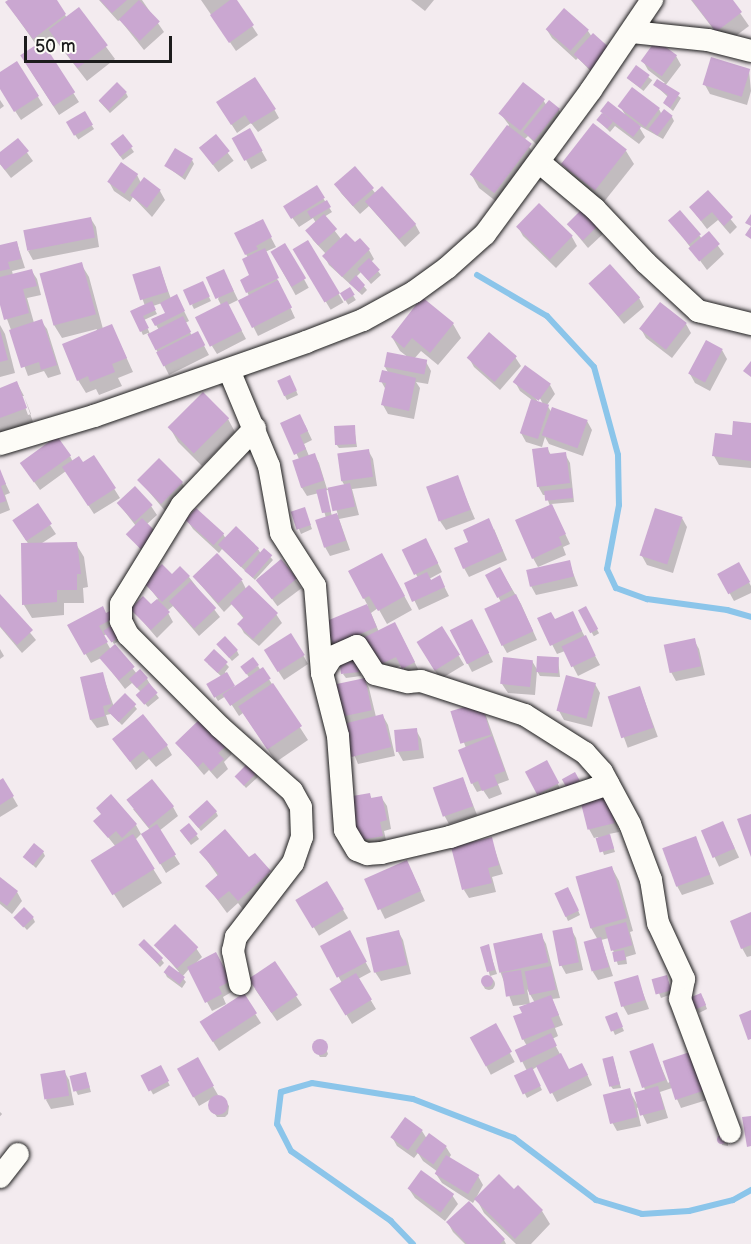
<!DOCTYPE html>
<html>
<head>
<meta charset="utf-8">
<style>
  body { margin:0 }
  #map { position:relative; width:751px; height:1244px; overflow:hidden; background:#f3ebef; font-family:"Balsamiq Sans",sans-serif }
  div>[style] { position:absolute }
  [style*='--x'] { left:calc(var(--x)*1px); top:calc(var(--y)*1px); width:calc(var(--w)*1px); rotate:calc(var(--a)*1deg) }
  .shadow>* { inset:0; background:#0003; transform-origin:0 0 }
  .round { border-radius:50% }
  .stream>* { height:6px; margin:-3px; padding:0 3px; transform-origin:3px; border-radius:3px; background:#8bc5ea }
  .building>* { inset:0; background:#caa7d1; transform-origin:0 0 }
  .roads { filter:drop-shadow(0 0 2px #1c1c1c) drop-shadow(0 0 2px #1c1c1c) }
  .minor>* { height:22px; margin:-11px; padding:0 11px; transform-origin:11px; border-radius:11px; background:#fdfcf7 }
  span { translate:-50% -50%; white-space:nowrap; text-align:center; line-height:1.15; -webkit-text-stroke:5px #fdfcf7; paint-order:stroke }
  .scale { position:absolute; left:24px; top:36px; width:148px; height:27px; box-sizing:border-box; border:3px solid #1c1c1c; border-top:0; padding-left:8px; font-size:18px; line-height:21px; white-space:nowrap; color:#1c1c1c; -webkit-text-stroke:4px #fdfcf7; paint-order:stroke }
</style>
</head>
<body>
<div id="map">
  <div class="shadow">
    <i style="clip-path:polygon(11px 0,55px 0,67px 18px,78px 9px,115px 59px,87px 81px,56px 41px,45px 49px,79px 102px,59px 115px,27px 65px,37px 46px,7px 3px)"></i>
    <i style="clip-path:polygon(99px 0,142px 0,164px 32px,144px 50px,120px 20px,118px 21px)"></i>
    <i style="clip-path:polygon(201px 0,235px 0,258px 35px,236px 51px)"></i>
    <i style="clip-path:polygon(411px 0,434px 0,425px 11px)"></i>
    <i style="clip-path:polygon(691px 0,731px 0,749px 26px,725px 44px)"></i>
    <i style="clip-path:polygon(547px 30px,588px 31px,592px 37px,598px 79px,578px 58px,576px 60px,552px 38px)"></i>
    <i style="clip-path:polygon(676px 56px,681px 65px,665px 86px,681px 98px,673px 111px,664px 103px,668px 97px,655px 85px,665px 83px,648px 70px,643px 61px)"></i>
    <i style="clip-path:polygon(17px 63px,43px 105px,21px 120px,0 88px,0 74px)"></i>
    <i style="left:636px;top:67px;width:21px;height:14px;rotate:39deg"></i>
    <i style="clip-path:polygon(749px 70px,751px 91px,747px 105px,710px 94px,705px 85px)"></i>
    <i style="clip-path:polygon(126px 93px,128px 97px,110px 113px,99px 101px)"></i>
    <i style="clip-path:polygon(0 100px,4px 106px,0 109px)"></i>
    <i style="clip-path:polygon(543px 100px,547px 106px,549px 103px,559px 110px,564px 119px,542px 150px,528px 136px,524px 140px,538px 159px,502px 206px,479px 188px,471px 174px,509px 125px,500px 113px)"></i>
    <i style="clip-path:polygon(620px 106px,659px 109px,662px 115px,672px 117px,674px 121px,663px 139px,638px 125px,645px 137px,639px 144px,615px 126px,610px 132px,598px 120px,603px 113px,627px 118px)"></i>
    <i style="clip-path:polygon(274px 109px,279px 118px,258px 132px,251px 123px,237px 133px,223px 111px)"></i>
    <i style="left:84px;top:114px;width:18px;height:19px;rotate:56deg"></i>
    <i style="left:250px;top:130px;width:35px;height:18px;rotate:61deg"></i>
    <i style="clip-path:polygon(123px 136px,134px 152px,123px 160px,114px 148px)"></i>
    <i style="left:215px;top:136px;width:31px;height:19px;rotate:53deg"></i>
    <i style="clip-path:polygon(18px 140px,33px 161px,11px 178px,0 164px,0 154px)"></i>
    <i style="clip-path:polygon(626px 151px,634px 164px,603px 203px,571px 177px,563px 164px)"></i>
    <i style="clip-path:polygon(192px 160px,194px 164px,185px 180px,166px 166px)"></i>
    <i style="clip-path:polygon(355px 168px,376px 194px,415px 224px,420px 233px,405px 247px,369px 206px,360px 214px,341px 193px,336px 184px)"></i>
    <i style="clip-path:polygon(137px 175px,141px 183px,160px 191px,165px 200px,152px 217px,133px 197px,130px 202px,114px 191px,109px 182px)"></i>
    <i style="clip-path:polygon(316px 187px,332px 212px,324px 217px,341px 239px,355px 245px,360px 240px,369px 250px,374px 259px,371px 262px,381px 275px,371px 284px,361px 272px,356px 277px,367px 290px,362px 295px,329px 265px,324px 256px,326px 254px,313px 240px,308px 231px,316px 223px,313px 218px,299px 227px,291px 216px)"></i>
    <i style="clip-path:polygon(708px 192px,737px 227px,730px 234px,718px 220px,707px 229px,691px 208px)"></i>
    <i style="clip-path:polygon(539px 205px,572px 237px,577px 246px,556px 268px,523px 236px,518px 227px)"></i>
    <i style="clip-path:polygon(91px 219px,96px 227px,99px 247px,33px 260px,28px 251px)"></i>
    <i style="clip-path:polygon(671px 221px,699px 235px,702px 239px,709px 234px,724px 254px,707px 270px)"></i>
    <i style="clip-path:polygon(568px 224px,597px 225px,603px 234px,588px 248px)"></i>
    <i style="clip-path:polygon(267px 230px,276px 247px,265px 252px,295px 318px,258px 336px,240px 300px,249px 296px,242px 280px,251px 276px,248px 258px,236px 234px)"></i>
    <i style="clip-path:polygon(17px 243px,25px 268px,12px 271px,13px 275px,31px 270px,37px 279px,41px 295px,27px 298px,34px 323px,41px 321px,47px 329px,61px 374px,48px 378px,44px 371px,28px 376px,0 300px,0 246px)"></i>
    <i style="left:308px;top:243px;width:69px;height:15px;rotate:59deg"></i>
    <i style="left:285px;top:245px;width:49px;height:15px;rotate:61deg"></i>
    <i style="clip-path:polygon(81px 264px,89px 277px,103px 329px,112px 326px,133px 372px,118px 378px,122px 386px,99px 395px,96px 389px,86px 393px,78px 380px,97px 329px,62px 338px,54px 325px,41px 274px)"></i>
    <i style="clip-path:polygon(evenodd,160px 268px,171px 299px,181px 305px,189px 321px,185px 323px,192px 336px,202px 342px,209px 355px,169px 375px,148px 333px,143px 335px,132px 312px,145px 306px,134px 275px,160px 268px,162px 303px,167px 313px,153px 320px,159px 330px,150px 334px,144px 320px,157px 314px,153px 306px,162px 303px)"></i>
    <i style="clip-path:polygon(228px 279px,238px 300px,228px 305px,246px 339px,217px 354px,212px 346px,221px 305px,218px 299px)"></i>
    <i style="clip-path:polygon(591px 284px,639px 298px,644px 307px,624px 324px)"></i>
    <i style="clip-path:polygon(204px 287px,211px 301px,194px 309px,192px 305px)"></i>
    <i style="left:349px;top:289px;width:13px;height:9px;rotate:58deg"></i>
    <i style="clip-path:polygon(423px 299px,453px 324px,461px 338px,438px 365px,421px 351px,414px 359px,426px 362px,431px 371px,428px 384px,416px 382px,420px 388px,414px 419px,388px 414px,383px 405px,386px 390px,381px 381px,389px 374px,385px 367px,409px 358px,400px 351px,392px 337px)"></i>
    <i style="clip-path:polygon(686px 324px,691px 333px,672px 358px,646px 338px,641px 329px)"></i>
    <i style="clip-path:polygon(0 325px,5px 334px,15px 373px,0 377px)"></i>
    <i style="clip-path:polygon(722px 350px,727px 359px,710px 391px,695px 383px,690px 374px)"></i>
    <i style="clip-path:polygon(515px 357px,521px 366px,500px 390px,474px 367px,469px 358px)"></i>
    <i style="clip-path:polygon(292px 381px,298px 395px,287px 400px,285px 396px)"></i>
    <i style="clip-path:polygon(evenodd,515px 382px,550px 385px,555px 394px,547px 405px,552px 413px,587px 421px,592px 430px,583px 456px,549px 444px,545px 437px,542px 447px,526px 442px,521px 433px,532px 400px,520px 391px,515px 382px,537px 393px,543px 404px,539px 404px,534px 395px,537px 393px)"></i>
    <i style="clip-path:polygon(17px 383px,24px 396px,21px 396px,28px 415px,31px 414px,24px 396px,33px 422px,0 434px,0 389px)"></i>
    <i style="clip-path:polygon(228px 419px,235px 432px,202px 466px,178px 442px,170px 428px)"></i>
    <i style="clip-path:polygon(evenodd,282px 424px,305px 425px,312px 440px,304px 444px,309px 456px,314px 454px,319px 463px,327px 489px,345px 486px,342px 481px,368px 450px,373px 459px,377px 486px,352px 489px,359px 515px,339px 519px,350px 550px,330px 556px,325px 547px,326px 518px,319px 493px,307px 496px,302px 488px,299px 459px,282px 424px,330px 489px,338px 515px,332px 516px,325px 491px,330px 489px)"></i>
    <i style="clip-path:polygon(751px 424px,751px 468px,719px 465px,714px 456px)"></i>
    <i style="clip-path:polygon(354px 427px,357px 447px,339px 448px,336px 444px)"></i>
    <i style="clip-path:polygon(547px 448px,551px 455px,565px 454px,570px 463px,574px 502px,551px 504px,570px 544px,563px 547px,566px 555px,538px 567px,533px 558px,550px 506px,546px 495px,543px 495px,538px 486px)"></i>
    <i style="clip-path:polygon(70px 456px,73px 462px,83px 464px,94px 457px,120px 498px,94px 514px,66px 471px,40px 490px,27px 472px)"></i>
    <i style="clip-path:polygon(0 472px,10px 493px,5px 495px,10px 510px,0 514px)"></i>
    <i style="clip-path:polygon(457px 477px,475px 519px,446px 530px,440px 521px)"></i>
    <i style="clip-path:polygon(139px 480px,182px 483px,187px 492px,166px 512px)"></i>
    <i style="clip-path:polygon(118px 503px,151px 506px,157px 515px,147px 524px,147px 557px,128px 534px,136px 526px)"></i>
    <i style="clip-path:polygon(306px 513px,312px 529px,301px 534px,293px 514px)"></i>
    <i style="clip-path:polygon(682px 518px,687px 527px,673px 573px,647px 565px,642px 556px)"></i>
    <i style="clip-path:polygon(187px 520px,223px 534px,226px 539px,258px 549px,261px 554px,264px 550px,273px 560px,255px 580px,222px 549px,219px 553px,193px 529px)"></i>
    <i style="clip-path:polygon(50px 525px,56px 534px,39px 545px,76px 544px,84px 557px,88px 587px,83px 588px,84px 603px,64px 603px,64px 615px,32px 618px,24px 605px,29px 545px,19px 529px)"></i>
    <i style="clip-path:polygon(494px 529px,507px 560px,469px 577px,464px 568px)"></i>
    <i style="clip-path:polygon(431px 549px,442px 572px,429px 579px,444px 586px,449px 596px,419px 610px,406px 583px,418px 578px,404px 551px)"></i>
    <i style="left:281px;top:561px;width:34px;height:30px;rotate:53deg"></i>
    <i style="clip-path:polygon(569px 562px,578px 586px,536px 595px,531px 586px)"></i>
    <i style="clip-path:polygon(739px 564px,751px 586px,751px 593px,734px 601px,729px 592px)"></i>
    <i style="clip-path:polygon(389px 568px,412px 610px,387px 624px,378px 608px,371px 613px,379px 632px,400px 633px,419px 671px,408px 677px,402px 665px,383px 674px,326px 622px,368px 606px,350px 572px)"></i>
    <i style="clip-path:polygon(500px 569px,521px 604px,537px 640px,507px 653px,502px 644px,501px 602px,487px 576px)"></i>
    <i style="clip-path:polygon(172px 577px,189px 577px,220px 617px,199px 636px,173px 606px,167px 611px,173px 622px,157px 638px,132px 609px,151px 606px,158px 599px,145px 582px)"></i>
    <i style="clip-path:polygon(194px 577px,242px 581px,246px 589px,276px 614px,282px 623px,259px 646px,244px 633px,239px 624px,244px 619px,232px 604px,224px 612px)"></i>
    <i style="clip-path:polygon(0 596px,36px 640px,22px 653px,0 627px)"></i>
    <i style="left:585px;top:608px;width:29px;height:6px;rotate:61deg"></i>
    <i style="clip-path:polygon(110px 613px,122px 639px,114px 644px,107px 634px,103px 636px,111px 650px,115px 646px,137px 674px,140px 671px,147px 679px,156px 694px,159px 698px,148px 707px,140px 698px,141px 692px,132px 683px,125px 689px,101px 658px,91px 663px,69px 626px)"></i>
    <i style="clip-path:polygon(539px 619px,577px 622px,600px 665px,578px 676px,565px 651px,557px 654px)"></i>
    <i style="left:442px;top:628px;width:43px;height:28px;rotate:59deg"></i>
    <i style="clip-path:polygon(477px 630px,493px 662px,472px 672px,451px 631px)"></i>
    <i style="clip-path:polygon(694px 640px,699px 649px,705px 675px,676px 681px,671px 672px)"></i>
    <i style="clip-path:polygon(221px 648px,237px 651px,239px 655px,232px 661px)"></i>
    <i style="clip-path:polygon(0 649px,4px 656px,0 659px)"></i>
    <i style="clip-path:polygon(214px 651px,229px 667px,225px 672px,236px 690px,250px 679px,245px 671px,258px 666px,261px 671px,263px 670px,308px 740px,276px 762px,243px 713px,239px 716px,226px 696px,218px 701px,208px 685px,222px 677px,208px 664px)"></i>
    <i style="clip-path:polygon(303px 655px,308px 664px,284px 680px,271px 660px)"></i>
    <i style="clip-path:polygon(558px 659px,560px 677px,540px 676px,537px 671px,535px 695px,508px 693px,502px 684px,532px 661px,538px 671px)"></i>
    <i style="clip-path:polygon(358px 662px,361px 676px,346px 678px,343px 674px)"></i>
    <i style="clip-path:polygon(102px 673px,114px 707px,125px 695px,137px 709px,122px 725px,111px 714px,106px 715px,109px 725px,97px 728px,91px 720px)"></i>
    <i style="clip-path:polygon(364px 679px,369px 688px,376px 717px,383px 716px,388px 725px,395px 756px,358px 764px,339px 718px)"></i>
    <i style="clip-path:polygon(595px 684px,600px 693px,592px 727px,564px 720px,559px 711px)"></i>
    <i style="left:640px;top:688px;width:52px;height:32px;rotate:70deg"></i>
    <i style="clip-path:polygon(453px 713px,485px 713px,509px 780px,498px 784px,502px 794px,489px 799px,483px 790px,477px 792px,472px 783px,466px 748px)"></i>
    <i style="clip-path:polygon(416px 730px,421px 739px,424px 758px,403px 761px,398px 752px)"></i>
    <i style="clip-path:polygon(114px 739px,167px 746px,172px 755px,156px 767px,149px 759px,136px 770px)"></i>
    <i style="clip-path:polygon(177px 743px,227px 745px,232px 754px,224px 762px,228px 769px,217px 779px,209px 770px,204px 775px)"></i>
    <i style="clip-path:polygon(551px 771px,562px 792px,543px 802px,527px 772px)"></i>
    <i style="clip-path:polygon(256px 773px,258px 777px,246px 788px,236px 776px)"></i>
    <i style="clip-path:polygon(463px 779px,477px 815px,449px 824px,444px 815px)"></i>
    <i style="clip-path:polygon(3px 780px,18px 806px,0 817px,0 782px)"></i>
    <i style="clip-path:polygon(369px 794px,372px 799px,381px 797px,387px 806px,391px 829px,384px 831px,387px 845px,363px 850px,358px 841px)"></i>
    <i style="clip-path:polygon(111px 797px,136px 825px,141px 834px,135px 840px,162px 883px,123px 908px,101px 874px,116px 847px,95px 821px,102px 815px)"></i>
    <i style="clip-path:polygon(611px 802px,619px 832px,609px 834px,615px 852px,604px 855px,598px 837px,594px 838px,589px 829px)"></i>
    <i style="clip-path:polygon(173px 807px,178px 816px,159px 831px,180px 864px,166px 873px,143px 835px,150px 830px,133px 809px)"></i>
    <i style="clip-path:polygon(216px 812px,218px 816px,201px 831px,192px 820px)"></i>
    <i style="left:723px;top:823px;width:38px;height:22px;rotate:65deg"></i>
    <i style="clip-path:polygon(189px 825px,199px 839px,191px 845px,183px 834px)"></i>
    <i style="clip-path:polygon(491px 838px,503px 874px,492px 877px,496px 892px,469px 898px,464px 890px)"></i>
    <i style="clip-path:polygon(695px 838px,714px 884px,682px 895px,677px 886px)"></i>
    <i style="clip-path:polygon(43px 852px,45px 856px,36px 868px,25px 858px)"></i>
    <i style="clip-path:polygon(201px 852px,249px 859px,255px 855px,278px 886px,246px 913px,238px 903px,227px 913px,207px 886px,218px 876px)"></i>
    <i style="clip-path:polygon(612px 868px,619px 881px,633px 931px,630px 932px,636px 954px,626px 957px,627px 964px,618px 965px,609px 938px,601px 940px,613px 976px,598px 980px,593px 972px,598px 940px,591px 928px)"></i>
    <i style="clip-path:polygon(411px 870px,425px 901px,385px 919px,366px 880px)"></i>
    <i style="clip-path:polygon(0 879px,17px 892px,22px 901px,12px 914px,0 904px)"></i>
    <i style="left:327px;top:883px;width:41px;height:34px;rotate:59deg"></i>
    <i style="clip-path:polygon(570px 892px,580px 915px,568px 921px,556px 894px)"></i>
    <i style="clip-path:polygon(751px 914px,751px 956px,747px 957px,742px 948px)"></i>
    <i style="clip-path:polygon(16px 918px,33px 918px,35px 922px,27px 930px)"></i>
    <i style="clip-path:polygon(571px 929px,576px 938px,583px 970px,566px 974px,561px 965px)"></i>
    <i style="clip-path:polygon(398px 931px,403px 940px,411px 974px,381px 981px,375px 972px,367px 938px)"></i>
    <i style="clip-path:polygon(349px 932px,371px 972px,358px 979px,376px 1009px,352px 1024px,331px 989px,342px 983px,322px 947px)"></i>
    <i style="clip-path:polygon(541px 935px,546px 944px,560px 998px,552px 999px,563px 1025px,555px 1028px,558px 1036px,552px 1039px,569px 1071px,587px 1074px,592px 1085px,557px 1102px,538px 1066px,532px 1070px,542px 1090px,527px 1098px,516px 1076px,527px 1071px,517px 1051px,527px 1046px,523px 1039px,523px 1014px,535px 1003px,527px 989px,530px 1004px,513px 1006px,500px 971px,494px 944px)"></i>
    <i style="clip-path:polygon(141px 945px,161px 959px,164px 963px,160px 967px)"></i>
    <i style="clip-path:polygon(156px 945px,196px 948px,202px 957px,196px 963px,216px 954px,235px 990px,223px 997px,226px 1004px,212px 1011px,189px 969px,182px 977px,186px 982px,182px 988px,167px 977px,165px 973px,179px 972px)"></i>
    <i style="clip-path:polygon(488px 946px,497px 974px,490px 976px,482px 948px)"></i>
    <i style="clip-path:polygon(637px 977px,649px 1009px,628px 1015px,623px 1006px)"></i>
    <i class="round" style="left:483px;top:978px;width:12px;height:12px"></i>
    <i style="clip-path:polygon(654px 981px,668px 981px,672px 994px,661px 998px)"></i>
    <i style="clip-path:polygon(255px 989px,296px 996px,302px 1005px,277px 1021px)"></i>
    <i style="clip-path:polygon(243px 995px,261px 1023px,219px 1051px,207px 1032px)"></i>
    <i style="clip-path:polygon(703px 998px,707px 1009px,699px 1013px,691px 999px)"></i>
    <i style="clip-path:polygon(607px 1017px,618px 1018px,624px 1031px,615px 1035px)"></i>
    <i style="left:495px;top:1025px;width:42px;height:27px;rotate:62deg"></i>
    <i style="clip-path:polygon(319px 1040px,325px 1046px,328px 1054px,326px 1057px,320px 1057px,314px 1048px)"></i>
    <i style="clip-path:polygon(652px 1045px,668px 1083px,698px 1061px,710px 1099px,681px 1108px,672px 1088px,660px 1092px,668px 1118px,647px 1124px,639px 1107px,637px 1108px,641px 1126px,617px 1131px,612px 1122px,629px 1090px,637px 1104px,645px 1090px,644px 1087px)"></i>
    <i style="clip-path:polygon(613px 1058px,621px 1088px,613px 1089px,610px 1085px)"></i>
    <i style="clip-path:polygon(197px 1059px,218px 1095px,214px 1098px,223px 1098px,229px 1106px,228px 1114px,225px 1117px,217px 1117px,210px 1107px,211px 1099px,199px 1106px,179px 1070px)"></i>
    <i style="left:160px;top:1067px;width:21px;height:19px;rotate:62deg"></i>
    <i style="clip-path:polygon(64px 1071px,69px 1080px,74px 1105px,51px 1109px,46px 1100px)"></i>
    <i style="clip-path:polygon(87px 1078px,91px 1092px,78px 1095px,76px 1091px)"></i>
    <i style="left:0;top:1112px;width:3px;height:33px;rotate:45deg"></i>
    <i style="clip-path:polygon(422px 1131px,427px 1139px,446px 1147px,451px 1155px,449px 1158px,478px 1176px,483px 1185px,476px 1198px,514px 1191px,542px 1211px,550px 1224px,531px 1244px,516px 1244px,484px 1213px,476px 1198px,473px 1203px,442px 1183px,436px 1174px,438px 1172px,423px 1161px,418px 1153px,414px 1158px,397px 1146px,392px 1137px)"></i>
    <i style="clip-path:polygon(720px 1135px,728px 1141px,728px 1146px,722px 1145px)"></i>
    <i style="clip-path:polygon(409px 1189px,452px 1195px,458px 1204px,445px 1221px,415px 1198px)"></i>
    <i style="clip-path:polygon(469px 1203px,504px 1240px,506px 1244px,465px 1244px,453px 1232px,448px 1223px)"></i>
  </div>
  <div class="stream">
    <i style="--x:477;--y:275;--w:81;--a:30.4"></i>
    <i style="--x:547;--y:316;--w:69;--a:47.3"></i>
    <i style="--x:594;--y:367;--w:91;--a:74.7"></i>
    <i style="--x:618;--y:455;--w:50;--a:88.9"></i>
    <i style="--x:619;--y:505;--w:65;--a:100.6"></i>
    <i style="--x:607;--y:569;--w:21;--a:65"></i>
    <i style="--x:616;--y:588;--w:33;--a:20"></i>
    <i style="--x:647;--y:599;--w:81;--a:7.8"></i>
    <i style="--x:727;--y:610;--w:25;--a:16"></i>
    <i style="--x:413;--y:1244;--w:32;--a:-134"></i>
    <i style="--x:391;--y:1221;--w:122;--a:-145"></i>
    <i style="--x:291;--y:1151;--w:30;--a:-117"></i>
    <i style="--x:277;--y:1124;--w:32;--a:-83"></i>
    <i style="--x:281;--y:1092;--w:32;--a:-16"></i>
    <i style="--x:312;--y:1083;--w:102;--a:9"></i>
    <i style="--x:413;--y:1099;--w:108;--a:21.1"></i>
    <i style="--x:514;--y:1138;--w:103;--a:37.1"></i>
    <i style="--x:596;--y:1200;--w:48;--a:16.9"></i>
    <i style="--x:642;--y:1214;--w:47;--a:-3.7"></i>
    <i style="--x:689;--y:1211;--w:45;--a:-14"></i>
    <i style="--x:733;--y:1200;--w:21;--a:-29"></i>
  </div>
  <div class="building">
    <i style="clip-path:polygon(8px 0,57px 0,66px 14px,33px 39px,5px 2px)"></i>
    <i style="clip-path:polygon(100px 0,127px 0,112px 13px)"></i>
    <i style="left:139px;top:0;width:30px;height:28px;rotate:46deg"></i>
    <i style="clip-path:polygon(230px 0,237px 0,254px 25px,229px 43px,210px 15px)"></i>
    <i style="clip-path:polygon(692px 0,733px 0,742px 12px,716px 32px)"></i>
    <i style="left:79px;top:7px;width:48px;height:38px;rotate:53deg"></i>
    <i style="left:564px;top:8px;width:33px;height:28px;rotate:41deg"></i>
    <i style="left:593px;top:33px;width:24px;height:29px;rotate:42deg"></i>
    <i style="left:656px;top:40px;width:26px;height:26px;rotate:36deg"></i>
    <i style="left:42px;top:41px;width:61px;height:26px;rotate:57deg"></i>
    <i style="left:711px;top:57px;width:41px;height:29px;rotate:17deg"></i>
    <i style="clip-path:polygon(17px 61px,39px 96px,14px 112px,0 89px,0 72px)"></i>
    <i style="left:636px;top:65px;width:17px;height:16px;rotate:36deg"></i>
    <i style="clip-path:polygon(255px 77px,276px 109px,251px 124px,245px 115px,231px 125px,216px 102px)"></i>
    <i style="clip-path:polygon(657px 79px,680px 93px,670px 108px,663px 103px,668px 95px,653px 85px)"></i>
    <i style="left:117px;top:82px;width:14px;height:26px;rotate:45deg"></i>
    <i style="left:523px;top:82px;width:28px;height:40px;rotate:38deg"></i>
    <i style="left:632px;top:87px;width:35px;height:24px;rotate:37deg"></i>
    <i style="left:549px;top:100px;width:14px;height:41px;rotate:39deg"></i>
    <i style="left:608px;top:101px;width:42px;height:13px;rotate:38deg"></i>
    <i style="left:664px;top:109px;width:11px;height:25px;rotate:38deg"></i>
    <i style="left:85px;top:111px;width:16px;height:22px;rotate:60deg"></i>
    <i style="left:602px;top:113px;width:14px;height:9px;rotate:39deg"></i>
    <i style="left:593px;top:123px;width:43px;height:52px;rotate:38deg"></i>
    <i style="left:507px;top:125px;width:31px;height:62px;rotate:37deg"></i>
    <i style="left:250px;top:128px;width:26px;height:21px;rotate:61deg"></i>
    <i style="left:123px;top:134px;width:16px;height:16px;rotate:52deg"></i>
    <i style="left:216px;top:134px;width:22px;height:22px;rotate:51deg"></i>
    <i style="clip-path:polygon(18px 138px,29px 151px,5px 170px,0 164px,0 152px)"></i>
    <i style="left:175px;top:148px;width:21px;height:21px;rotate:31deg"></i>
    <i style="left:121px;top:162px;width:21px;height:24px;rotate:35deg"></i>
    <i style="left:355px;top:166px;width:29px;height:28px;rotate:49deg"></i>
    <i style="left:144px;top:177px;width:21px;height:23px;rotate:37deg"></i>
    <i style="left:317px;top:185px;width:15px;height:40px;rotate:58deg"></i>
    <i style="left:382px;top:186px;width:51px;height:23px;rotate:48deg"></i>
    <i style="clip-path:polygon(708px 190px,733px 217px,724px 226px,712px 212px,701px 221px,689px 207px)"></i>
    <i style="left:327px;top:200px;width:8px;height:23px;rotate:60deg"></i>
    <i style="left:539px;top:203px;width:47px;height:33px;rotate:44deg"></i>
    <i style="left:583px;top:208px;width:23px;height:23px;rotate:45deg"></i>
    <i style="left:680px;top:210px;width:32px;height:16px;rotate:49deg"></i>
    <i style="left:324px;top:214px;width:20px;height:25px;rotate:49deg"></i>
    <i style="clip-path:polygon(751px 214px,751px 239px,745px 235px,751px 226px,745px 223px)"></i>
    <i style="left:91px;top:217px;width:21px;height:69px;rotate:79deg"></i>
    <i style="clip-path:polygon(263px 219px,272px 237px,256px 246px,258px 249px,245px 255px,234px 233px)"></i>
    <i style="left:709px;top:231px;width:17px;height:27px;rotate:50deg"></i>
    <i style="clip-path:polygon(346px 233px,355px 242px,360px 238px,370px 249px,342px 277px,322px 256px)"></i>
    <i style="left:308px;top:240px;width:62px;height:18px;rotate:59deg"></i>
    <i style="clip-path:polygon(17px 241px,21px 259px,8px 262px,10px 269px,0 271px,0 245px)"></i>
    <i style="left:285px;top:243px;width:41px;height:17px;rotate:59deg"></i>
    <i style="clip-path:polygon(265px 248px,279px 278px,246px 293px,240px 280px,249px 275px,242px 259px)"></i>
    <i style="left:369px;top:258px;width:16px;height:16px;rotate:47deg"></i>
    <i style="left:82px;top:262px;width:54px;height:44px;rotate:75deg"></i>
    <i style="left:610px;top:264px;width:45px;height:29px;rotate:48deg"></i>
    <i style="left:160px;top:266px;width:27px;height:29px;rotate:73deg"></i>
    <i style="clip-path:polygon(32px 269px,37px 286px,23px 289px,29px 313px,4px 320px,0 305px,0 277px)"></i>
    <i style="left:224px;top:269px;width:24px;height:20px;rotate:66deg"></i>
    <i style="clip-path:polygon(356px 275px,365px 285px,359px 292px,349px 283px)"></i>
    <i style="left:278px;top:280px;width:31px;height:45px;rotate:63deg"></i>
    <i style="left:203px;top:281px;width:17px;height:22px;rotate:66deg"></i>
    <i style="left:350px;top:287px;width:9px;height:12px;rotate:58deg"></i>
    <i style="clip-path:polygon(177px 294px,185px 311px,155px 326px,151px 319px,165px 313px,160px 303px)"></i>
    <i style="clip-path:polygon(422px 297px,454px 323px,430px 353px,412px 338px,404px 348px,391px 337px)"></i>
    <i style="clip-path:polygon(152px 301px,156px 310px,143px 316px,149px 328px,140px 332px,130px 311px)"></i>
    <i style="left:227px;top:301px;width:33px;height:36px;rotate:63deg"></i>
    <i style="left:660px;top:302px;width:34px;height:34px;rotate:38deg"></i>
    <i style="left:183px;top:316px;width:18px;height:40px;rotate:63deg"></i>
    <i style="clip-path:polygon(42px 319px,57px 365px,41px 370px,39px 362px,21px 368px,9px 330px)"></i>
    <i style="clip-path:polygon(112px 324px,127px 358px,112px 364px,115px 372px,90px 382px,88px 376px,77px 381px,62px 344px)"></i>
    <i style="clip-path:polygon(0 330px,8px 360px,0 362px)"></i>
    <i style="left:198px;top:331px;width:16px;height:47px;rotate:63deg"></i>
    <i style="left:489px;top:332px;width:37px;height:34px;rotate:41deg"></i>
    <i style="left:706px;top:340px;width:19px;height:38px;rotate:28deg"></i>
    <i style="left:387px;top:352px;width:41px;height:15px;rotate:11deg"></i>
    <i style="clip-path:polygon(751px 361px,751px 377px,743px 371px)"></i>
    <i style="left:525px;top:365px;width:32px;height:21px;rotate:36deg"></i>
    <i style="clip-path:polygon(382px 370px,416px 378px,409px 411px,381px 405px,386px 383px,379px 382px)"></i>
    <i style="left:290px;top:375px;width:17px;height:14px;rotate:66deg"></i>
    <i style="clip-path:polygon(17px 381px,27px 408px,0 418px,0 388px)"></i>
    <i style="left:203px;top:392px;width:37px;height:50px;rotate:45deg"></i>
    <i style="left:531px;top:399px;width:19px;height:36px;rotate:18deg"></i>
    <i style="left:552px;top:407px;width:38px;height:30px;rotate:20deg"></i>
    <i style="clip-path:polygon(300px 414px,308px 431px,300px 435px,306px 449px,294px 455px,280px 423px)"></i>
    <i style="clip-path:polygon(733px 421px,751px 423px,751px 461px,712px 456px,715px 433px,732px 435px)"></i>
    <i style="left:355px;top:425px;width:19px;height:21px;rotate:87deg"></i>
    <i style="left:57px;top:436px;width:24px;height:46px;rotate:54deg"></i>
    <i style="clip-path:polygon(548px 447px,549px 454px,566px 452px,570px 483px,537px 487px,532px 449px)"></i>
    <i style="left:369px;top:449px;width:28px;height:32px;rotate:82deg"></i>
    <i style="left:315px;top:453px;width:29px;height:24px;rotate:72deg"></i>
    <i style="clip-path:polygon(94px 455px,116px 488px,88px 506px,62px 467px,79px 456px,83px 462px)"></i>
    <i style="left:159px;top:458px;width:34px;height:31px;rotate:45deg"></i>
    <i style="clip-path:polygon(0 469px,6px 484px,1px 486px,6px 501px,0 503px)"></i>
    <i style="left:458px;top:475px;width:37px;height:34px;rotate:70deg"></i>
    <i style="left:350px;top:483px;width:24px;height:23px;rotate:78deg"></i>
    <i style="left:135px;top:486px;width:26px;height:25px;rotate:47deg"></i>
    <i style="clip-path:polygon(326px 488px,331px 512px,322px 513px,316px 490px)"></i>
    <i style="left:572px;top:488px;width:10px;height:28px;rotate:84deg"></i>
    <i style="left:38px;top:503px;width:25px;height:31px;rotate:56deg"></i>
    <i style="clip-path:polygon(552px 504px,566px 534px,559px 537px,562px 545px,532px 559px,515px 520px)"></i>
    <i style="left:305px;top:507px;width:19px;height:15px;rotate:72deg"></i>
    <i style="left:196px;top:508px;width:38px;height:16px;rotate:42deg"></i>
    <i style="left:655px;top:508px;width:29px;height:50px;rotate:18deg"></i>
    <i style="left:337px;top:513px;width:29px;height:23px;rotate:72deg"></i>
    <i style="left:142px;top:518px;width:21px;height:23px;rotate:45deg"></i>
    <i style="clip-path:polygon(489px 518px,503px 551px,463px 569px,454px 548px,468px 542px,463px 530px)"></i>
    <i style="left:236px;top:526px;width:32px;height:26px;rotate:44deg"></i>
    <i style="left:426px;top:538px;width:28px;height:27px;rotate:64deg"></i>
    <i style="clip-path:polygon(77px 542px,81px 574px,77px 574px,77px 590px,57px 590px,57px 602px,22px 605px,21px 543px)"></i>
    <i style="left:264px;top:548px;width:11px;height:30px;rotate:41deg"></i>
    <i style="left:217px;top:553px;width:37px;height:34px;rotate:46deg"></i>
    <i style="clip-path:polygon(382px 553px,405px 596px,378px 611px,369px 596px,363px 599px,348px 571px)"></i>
    <i style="left:281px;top:559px;width:25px;height:33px;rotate:50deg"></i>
    <i style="left:570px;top:560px;width:17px;height:45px;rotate:77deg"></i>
    <i style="left:739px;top:562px;width:23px;height:25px;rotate:61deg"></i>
    <i style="clip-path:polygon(162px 564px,172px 574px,180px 566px,190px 576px,162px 602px,143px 582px)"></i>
    <i style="left:500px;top:567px;width:26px;height:17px;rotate:62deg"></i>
    <i style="clip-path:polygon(427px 572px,431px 580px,440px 575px,445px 587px,412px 602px,404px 583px)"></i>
    <i style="left:191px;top:581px;width:37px;height:30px;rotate:47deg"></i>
    <i style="clip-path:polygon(249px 585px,278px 613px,253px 639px,237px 624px,244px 617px,230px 603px)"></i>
    <i style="clip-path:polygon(0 594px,33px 630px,17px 645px,0 626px)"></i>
    <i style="left:516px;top:594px;width:41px;height:35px;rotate:65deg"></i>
    <i style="clip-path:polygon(143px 596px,151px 604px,157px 599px,170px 612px,151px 630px,130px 609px)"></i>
    <i style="left:367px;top:604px;width:25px;height:47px;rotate:67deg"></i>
    <i style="clip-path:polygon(103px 606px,106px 613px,110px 611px,114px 618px,99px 626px,108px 642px,84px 655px,67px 625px)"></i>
    <i style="left:586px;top:606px;width:26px;height:9px;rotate:62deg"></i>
    <i style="clip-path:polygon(573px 611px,582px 631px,550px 646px,537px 618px,551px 612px,555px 619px)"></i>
    <i style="left:472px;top:619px;width:38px;height:25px;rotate:63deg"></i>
    <i style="clip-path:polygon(395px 622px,415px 662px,402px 669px,396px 657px,377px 666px,363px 638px)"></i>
    <i style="left:113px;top:624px;width:14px;height:12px;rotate:54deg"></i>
    <i style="left:442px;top:626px;width:34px;height:30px;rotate:58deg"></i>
    <i style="left:291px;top:633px;width:26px;height:32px;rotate:58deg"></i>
    <i style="left:586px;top:635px;width:23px;height:27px;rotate:65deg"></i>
    <i style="left:225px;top:636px;width:19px;height:12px;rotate:47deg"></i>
    <i style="left:695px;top:638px;width:29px;height:32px;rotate:78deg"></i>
    <i style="left:115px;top:644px;width:30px;height:21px;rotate:49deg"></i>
    <i style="left:214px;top:649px;width:19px;height:15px;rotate:43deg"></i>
    <i style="left:357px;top:656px;width:16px;height:18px;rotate:83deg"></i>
    <i style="left:537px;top:656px;width:22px;height:16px;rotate:3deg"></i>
    <i style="left:253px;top:657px;width:10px;height:16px;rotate:53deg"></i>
    <i style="left:503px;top:657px;width:30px;height:27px;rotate:6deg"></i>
    <i style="left:263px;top:667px;width:14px;height:49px;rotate:56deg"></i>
    <i style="left:140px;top:669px;width:12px;height:15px;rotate:48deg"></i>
    <i style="clip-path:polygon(103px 672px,111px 704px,103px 706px,105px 716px,90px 720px,80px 677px)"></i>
    <i style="left:227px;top:672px;width:16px;height:24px;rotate:60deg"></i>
    <i style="left:566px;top:675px;width:31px;height:37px;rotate:15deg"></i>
    <i style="left:365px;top:678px;width:33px;height:36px;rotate:78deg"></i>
    <i style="left:149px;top:683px;width:13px;height:18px;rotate:48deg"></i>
    <i style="left:273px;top:683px;width:52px;height:42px;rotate:56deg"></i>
    <i style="left:640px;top:686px;width:44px;height:34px;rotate:72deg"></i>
    <i style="left:125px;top:693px;width:16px;height:25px;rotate:45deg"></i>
    <i style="left:481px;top:702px;width:34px;height:32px;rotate:73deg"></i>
    <i style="clip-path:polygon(143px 714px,168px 745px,150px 759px,143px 751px,130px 762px,112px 739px)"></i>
    <i style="left:383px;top:714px;width:34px;height:41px;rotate:76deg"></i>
    <i style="clip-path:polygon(202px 717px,229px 744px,218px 753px,224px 759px,211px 771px,203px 762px,198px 767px,175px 743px)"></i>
    <i style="left:417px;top:728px;width:22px;height:23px;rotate:85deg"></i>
    <i style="clip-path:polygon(492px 736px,505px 771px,494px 775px,498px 785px,482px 791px,478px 781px,471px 784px,458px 750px)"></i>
    <i style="left:547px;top:760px;width:26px;height:25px;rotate:62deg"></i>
    <i style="left:248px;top:763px;width:13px;height:19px;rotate:45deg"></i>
    <i style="left:575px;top:772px;width:10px;height:15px;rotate:61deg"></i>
    <i style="left:463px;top:777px;width:31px;height:32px;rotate:71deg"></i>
    <i style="clip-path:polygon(3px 778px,14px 796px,0 805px,0 780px)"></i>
    <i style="left:152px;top:779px;width:35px;height:33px;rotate:51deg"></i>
    <i style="left:607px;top:792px;width:32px;height:28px;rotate:76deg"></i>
    <i style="clip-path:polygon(370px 793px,371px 798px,382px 796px,387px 820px,380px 822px,383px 836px,356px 841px,347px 797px)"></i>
    <i style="clip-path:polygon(111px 794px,137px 824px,122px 838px,116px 831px,108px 838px,93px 821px,101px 814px,96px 808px)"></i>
    <i style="left:207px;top:800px;width:15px;height:25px;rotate:48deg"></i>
    <i style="clip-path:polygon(751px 814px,751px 857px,737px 819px)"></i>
    <i style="left:723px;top:821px;width:30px;height:24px;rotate:67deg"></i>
    <i style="left:189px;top:823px;width:14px;height:12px;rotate:51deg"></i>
    <i style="left:157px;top:824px;width:36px;height:19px;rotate:58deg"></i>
    <i style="clip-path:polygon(225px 829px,249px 857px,255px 853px,271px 871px,238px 901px,229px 891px,218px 900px,205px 886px,219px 874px,199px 852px)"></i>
    <i style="left:133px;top:834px;width:41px;height:50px;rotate:58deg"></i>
    <i style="left:610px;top:834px;width:15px;height:15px;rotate:74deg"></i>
    <i style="left:696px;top:836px;width:41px;height:36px;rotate:70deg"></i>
    <i style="clip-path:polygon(492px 837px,499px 865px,488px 868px,492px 883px,462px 890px,451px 847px)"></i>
    <i style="left:34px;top:843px;width:13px;height:18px;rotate:39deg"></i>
    <i style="left:407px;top:860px;width:34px;height:47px;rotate:66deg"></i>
    <i style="left:612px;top:866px;width:54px;height:38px;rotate:74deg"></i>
    <i style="clip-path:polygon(0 877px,18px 891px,7px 906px,0 901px)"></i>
    <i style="left:327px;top:881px;width:33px;height:37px;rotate:59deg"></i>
    <i style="left:568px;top:887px;width:26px;height:15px;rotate:65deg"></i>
    <i style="left:24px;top:907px;width:14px;height:15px;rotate:45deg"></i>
    <i style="clip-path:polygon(751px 912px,751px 945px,741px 949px,730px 921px)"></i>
    <i style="left:626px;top:922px;width:24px;height:22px;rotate:75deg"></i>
    <i style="left:175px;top:924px;width:33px;height:30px;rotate:45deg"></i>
    <i style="left:572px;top:927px;width:36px;height:20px;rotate:79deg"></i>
    <i style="left:350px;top:930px;width:36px;height:34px;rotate:62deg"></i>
    <i style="left:399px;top:930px;width:36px;height:34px;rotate:77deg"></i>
    <i style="left:542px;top:933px;width:30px;height:50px;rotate:78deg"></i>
    <i style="left:601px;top:937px;width:31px;height:18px;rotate:75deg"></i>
    <i style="left:144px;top:939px;width:27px;height:8px;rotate:45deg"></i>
    <i style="clip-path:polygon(489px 944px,495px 970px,487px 972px,480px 947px)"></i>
    <i style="left:624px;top:950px;width:10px;height:12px;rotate:79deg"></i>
    <i style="clip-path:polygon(216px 952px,231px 981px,219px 987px,222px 994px,205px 1003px,187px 967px)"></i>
    <i style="left:275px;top:961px;width:41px;height:32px;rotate:56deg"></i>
    <i style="left:169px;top:965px;width:20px;height:9px;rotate:37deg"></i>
    <i style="left:551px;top:966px;width:24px;height:27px;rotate:78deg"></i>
    <i style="left:521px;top:970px;width:24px;height:19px;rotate:81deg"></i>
    <i style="left:356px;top:973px;width:31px;height:31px;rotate:59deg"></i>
    <i class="round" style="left:481px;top:975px;width:12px;height:12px"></i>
    <i style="left:638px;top:975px;width:26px;height:25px;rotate:74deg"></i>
    <i style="left:667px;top:975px;width:16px;height:16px;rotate:75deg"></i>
    <i style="left:244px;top:993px;width:24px;height:53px;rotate:57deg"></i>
    <i style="left:701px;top:993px;width:13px;height:13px;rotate:67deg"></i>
    <i style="clip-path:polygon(551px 995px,559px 1015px,551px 1018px,555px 1027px,522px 1040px,513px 1016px,522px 1013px,519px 1007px)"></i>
    <i style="clip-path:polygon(751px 1010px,751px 1039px,748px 1040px,739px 1015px)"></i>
    <i style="left:617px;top:1012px;width:16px;height:13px;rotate:68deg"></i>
    <i style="left:496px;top:1023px;width:33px;height:30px;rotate:61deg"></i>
    <i style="left:551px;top:1033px;width:14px;height:40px;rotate:65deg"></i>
    <i class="round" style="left:312px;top:1039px;width:16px;height:16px"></i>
    <i style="left:653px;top:1043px;width:39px;height:25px;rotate:71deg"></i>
    <i style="left:693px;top:1051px;width:41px;height:32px;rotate:72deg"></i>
    <i style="clip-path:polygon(561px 1053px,569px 1069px,582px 1063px,588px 1075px,550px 1094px,536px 1066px)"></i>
    <i style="left:613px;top:1056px;width:29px;height:11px;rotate:76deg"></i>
    <i style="left:198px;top:1057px;width:33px;height:24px;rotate:61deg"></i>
    <i style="left:161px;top:1065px;width:18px;height:23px;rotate:63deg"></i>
    <i style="left:532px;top:1067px;width:21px;height:20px;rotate:65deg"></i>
    <i style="left:65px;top:1070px;width:26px;height:25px;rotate:81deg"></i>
    <i style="left:86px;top:1072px;width:16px;height:17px;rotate:76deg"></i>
    <i style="left:658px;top:1086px;width:24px;height:25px;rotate:75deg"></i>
    <i style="left:630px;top:1088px;width:30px;height:28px;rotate:76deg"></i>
    <i class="round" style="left:208px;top:1095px;width:20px;height:20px"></i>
    <i style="clip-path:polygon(751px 1116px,751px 1146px,747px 1147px,742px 1117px)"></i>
    <i style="left:405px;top:1117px;width:22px;height:25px;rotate:36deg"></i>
    <i style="left:429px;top:1133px;width:22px;height:23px;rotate:36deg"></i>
    <i class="round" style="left:716.5px;top:1134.5px;width:9px;height:9px"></i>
    <i style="left:446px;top:1155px;width:39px;height:22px;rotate:31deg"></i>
    <i style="left:421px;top:1170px;width:41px;height:23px;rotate:36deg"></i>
    <i style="clip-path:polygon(499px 1174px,514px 1189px,518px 1185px,543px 1210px,515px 1239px,474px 1199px)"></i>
    <i style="clip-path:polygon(469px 1201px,505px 1239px,500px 1244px,467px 1244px,446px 1222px)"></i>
  </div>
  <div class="roads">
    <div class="minor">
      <i style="--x:632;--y:32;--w:76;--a:6"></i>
      <i style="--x:708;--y:40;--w:44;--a:14.3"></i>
      <i style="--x:539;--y:162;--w:73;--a:40"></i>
      <i style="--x:595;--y:209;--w:74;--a:46.6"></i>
      <i style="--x:646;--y:263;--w:71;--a:42.7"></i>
      <i style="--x:698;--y:311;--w:55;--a:13.8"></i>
      <i style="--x:229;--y:370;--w:104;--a:67.4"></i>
      <i style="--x:269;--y:466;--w:68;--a:79.8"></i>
      <i style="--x:281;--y:533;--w:63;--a:57.3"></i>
      <i style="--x:315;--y:586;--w:87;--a:85.4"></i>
      <i style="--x:322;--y:673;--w:65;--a:75.7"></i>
      <i style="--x:338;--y:736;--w:94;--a:85.7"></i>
      <i style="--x:345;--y:830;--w:23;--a:59"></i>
      <i style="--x:357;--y:850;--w:11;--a:22"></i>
      <i style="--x:367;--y:854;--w:14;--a:-4"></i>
      <i style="--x:381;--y:853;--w:71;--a:-13.1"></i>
      <i style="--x:450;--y:837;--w:167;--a:-18.5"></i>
      <i style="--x:0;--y:444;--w:98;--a:-16.6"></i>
      <i style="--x:94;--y:416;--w:225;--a:-19.2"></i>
      <i style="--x:306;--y:342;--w:61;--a:-21.1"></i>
      <i style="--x:363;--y:320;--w:58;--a:-28.8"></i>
      <i style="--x:414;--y:292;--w:41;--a:-36"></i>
      <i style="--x:447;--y:268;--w:51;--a:-41.8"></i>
      <i style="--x:485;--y:234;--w:179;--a:-53.6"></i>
      <i style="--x:591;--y:90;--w:109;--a:-55.9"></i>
      <i style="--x:322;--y:673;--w:19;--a:-58"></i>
      <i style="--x:332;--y:657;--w:27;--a:-24"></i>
      <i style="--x:357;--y:646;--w:33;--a:57"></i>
      <i style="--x:375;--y:674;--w:34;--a:14"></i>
      <i style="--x:408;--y:682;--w:13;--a:-4"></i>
      <i style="--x:421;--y:681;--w:109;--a:18.1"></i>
      <i style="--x:525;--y:715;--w:71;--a:32.3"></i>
      <i style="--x:585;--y:753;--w:25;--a:48"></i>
      <i style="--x:602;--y:772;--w:59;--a:61.7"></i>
      <i style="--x:630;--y:824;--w:60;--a:69.4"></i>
      <i style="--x:651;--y:880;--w:44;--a:80.8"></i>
      <i style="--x:658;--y:923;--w:62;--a:65.1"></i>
      <i style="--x:684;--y:979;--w:20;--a:101"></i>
      <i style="--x:680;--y:999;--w:142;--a:69.4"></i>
      <i style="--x:240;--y:984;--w:34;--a:-102"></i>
      <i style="--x:233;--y:951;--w:14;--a:-78"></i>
      <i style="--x:236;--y:937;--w:93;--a:-52.4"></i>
      <i style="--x:293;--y:863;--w:28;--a:-71"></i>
      <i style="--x:302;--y:837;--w:30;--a:-92"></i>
      <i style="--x:301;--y:807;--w:18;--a:-119"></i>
      <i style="--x:292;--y:791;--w:96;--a:-138.4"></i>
      <i style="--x:220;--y:727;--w:130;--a:-135"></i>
      <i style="--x:128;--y:635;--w:16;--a:-117"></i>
      <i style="--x:121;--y:621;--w:17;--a:-90"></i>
      <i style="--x:121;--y:604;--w:116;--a:-58.4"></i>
      <i style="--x:182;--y:505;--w:106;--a:-46.5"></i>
      <i style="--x:0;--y:1177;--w:29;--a:-52"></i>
    </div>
  </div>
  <div class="scale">50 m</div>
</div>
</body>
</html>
